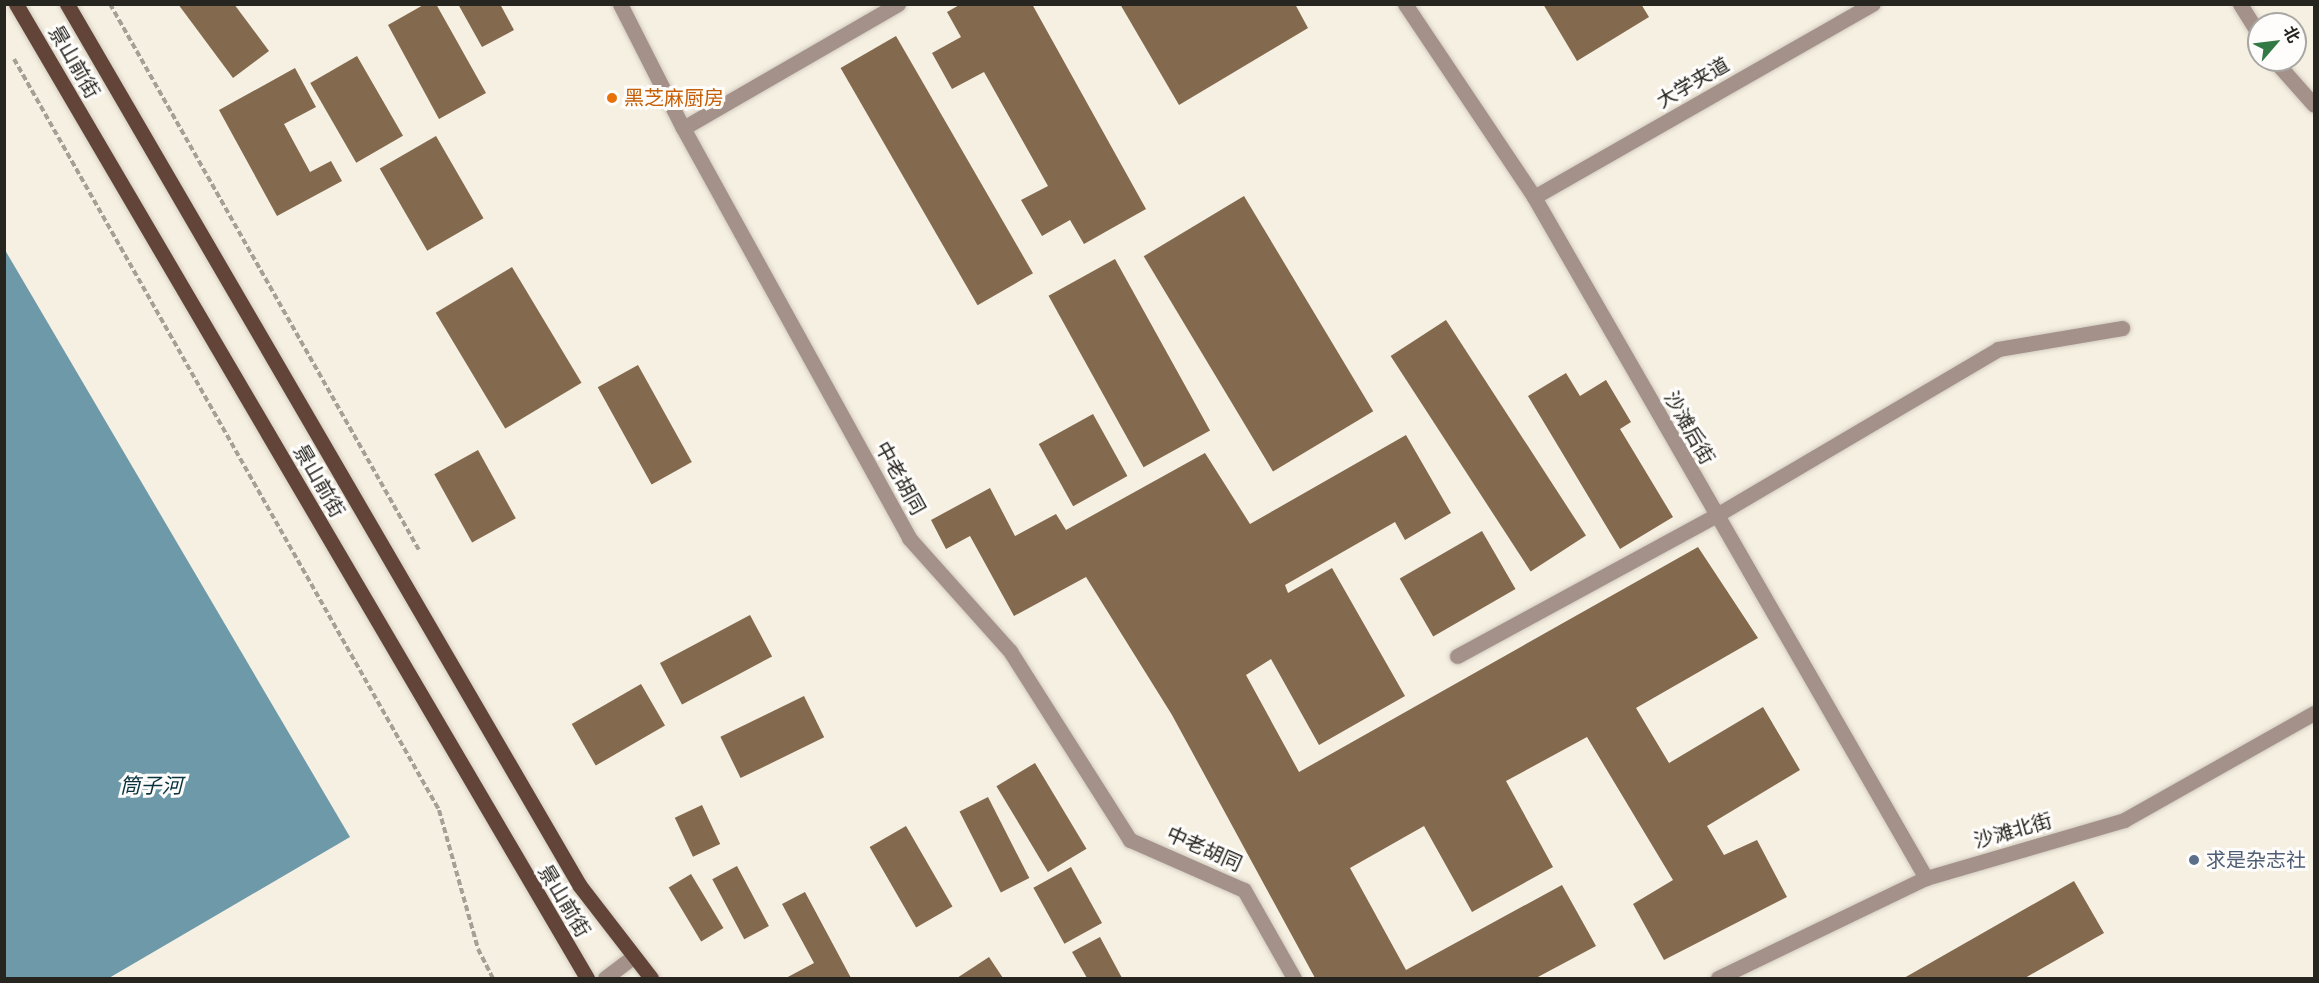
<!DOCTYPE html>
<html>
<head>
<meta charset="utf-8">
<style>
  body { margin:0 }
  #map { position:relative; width:2319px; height:983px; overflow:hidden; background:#f6f0e2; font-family:Montserrat,"Noto Sans SC",sans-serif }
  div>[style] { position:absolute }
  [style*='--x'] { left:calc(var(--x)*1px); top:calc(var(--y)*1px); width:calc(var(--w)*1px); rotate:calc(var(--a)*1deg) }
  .water>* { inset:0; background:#6d99a9 }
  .building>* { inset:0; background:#83694d; transform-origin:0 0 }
  .path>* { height:4px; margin-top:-2px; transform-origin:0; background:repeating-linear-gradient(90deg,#a5a096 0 6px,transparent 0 9px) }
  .roads { filter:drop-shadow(0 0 2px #d1cbbf) drop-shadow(0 0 2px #d1cbbf) }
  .service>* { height:15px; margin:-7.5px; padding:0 7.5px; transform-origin:7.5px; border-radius:7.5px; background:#a3918a }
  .minor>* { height:15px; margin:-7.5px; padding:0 7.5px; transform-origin:7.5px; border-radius:7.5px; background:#a3918a }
  .tertiary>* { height:15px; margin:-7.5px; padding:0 7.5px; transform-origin:7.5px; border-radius:7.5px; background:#a3918a }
  .primary>* { height:15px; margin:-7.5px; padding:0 7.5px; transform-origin:7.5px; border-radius:7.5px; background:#624439 }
  .dots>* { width:16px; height:16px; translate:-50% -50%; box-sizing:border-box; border:3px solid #fefdfb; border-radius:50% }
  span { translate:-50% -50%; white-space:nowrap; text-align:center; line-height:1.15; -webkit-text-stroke:6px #fefdfb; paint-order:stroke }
  .street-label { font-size:20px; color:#272520 }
  .food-label { font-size:20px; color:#c56008 }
  .left { translate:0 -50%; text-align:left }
  .service-label { font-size:20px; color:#4e5e75 }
  .water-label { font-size:21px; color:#08333f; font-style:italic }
  .frame { position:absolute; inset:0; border:6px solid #272520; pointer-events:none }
  .north { position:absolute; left:2247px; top:12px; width:60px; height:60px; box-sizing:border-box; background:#fefdfb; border:2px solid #a8a7a3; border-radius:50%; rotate:62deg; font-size:16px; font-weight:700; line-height:24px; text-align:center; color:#272520 }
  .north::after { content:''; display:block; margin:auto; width:21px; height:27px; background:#327945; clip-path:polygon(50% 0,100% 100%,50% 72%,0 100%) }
</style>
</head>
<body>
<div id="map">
  <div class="water">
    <i style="clip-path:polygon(5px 250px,350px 837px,109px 978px,5px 978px)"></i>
  </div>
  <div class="building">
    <i style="clip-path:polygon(178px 4px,234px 4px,269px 51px,233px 78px)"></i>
    <i style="clip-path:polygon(425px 4px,436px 4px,486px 93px,439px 119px,388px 25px)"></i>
    <i style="clip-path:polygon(458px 4px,500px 4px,514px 30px,482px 47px)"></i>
    <i style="clip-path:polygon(961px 4px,1032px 4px,1146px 209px,1084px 244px,1070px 220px,1042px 236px,1021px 200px,1048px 186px,984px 72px,952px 89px,932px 53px,961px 37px,947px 12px)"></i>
    <i style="clip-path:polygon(1120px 4px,1295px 4px,1308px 28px,1179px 105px)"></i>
    <i style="clip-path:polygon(1543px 4px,1641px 4px,1649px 17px,1577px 61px)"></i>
    <i style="left:896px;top:36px;width:274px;height:64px;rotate:60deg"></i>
    <i style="left:357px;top:56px;width:92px;height:54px;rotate:60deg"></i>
    <i style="clip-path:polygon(295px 68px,316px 107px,284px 124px,310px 172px,331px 161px,342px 181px,277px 216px,219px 110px)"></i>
    <i style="left:436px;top:136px;width:95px;height:65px;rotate:60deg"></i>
    <i style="left:1244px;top:196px;width:251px;height:117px;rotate:59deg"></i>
    <i style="left:1115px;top:259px;width:196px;height:76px;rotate:61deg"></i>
    <i style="left:512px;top:267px;width:135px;height:89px;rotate:59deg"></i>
    <i style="left:1446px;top:320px;width:257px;height:66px;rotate:57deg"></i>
    <i style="left:638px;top:365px;width:111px;height:46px;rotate:61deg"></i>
    <i style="clip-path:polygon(1566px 373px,1580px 396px,1606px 380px,1631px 422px,1620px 429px,1673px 517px,1620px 549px,1528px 396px)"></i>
    <i style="left:1093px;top:414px;width:71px;height:62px;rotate:61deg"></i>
    <i style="clip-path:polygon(1406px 435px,1451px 513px,1405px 540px,1395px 522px,1285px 585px,1288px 593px,1332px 568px,1405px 696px,1319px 745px,1271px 659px,1246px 675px,1299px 772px,1698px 547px,1758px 638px,1636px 708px,1669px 763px,1763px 707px,1800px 770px,1707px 826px,1724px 855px,1757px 840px,1787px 897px,1664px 960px,1633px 904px,1673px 880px,1587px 737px,1506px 781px,1553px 867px,1472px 912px,1424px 826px,1350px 868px,1406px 970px,1562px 885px,1596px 946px,1536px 978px,1315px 978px,1172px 715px,1086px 577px,1014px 616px,970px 536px,946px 549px,931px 520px,990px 488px,1015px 536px,1056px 514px,1066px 530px,1205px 453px,1250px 524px)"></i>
    <i style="left:478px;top:450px;width:78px;height:50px;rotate:61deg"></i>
    <i style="left:1482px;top:531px;width:67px;height:95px;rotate:60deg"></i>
    <i style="left:750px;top:615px;width:47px;height:102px;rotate:62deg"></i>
    <i style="left:641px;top:684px;width:48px;height:80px;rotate:60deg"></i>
    <i style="left:804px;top:696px;width:46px;height:93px;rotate:64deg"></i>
    <i style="left:1035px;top:763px;width:100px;height:45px;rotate:59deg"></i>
    <i style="left:988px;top:797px;width:91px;height:32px;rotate:63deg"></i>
    <i style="left:702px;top:805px;width:43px;height:30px;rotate:65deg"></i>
    <i style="left:906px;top:826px;width:93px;height:42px;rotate:60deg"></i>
    <i style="left:737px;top:866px;width:68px;height:28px;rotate:62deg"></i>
    <i style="left:1071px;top:867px;width:64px;height:43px;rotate:61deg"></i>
    <i style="left:691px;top:874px;width:63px;height:26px;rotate:59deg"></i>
    <i style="clip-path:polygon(2074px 881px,2104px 933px,2025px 978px,1904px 978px)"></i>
    <i style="clip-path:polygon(805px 892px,851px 978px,786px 978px,814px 963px,782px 904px)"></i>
    <i style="clip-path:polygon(1100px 937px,1122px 978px,1087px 978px,1072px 952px)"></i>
    <i style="clip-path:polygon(989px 957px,1003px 978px,957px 978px)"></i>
  </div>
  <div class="path">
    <i style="--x:110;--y:4;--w:627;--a:60.49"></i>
    <i style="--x:14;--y:59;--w:863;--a:60.49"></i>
    <i style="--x:439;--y:810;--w:144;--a:74.3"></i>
    <i style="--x:478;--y:949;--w:33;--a:63"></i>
  </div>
  <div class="roads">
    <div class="service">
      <i style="--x:2240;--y:4;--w:36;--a:58"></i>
      <i style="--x:2274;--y:60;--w:60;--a:48.4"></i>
      <i style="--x:1534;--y:197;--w:390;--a:-29.7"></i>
      <i style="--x:1457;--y:656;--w:294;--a:-28.5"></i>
      <i style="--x:1715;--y:516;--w:329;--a:-30.5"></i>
      <i style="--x:1998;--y:349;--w:126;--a:-9.6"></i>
    </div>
    <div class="minor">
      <i style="--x:620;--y:4;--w:139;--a:63.1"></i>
      <i style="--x:898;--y:4;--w:248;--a:150"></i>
      <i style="--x:683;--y:128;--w:468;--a:61.1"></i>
      <i style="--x:909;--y:538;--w:152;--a:48.2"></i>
      <i style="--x:1010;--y:651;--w:224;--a:57.6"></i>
      <i style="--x:1130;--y:840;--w:124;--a:23.7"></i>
      <i style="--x:1244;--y:890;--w:101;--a:60.4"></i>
      <i style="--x:1405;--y:4;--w:232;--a:56.2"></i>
      <i style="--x:1534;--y:197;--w:786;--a:60.07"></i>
      <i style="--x:1718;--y:978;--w:231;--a:-25.7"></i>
      <i style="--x:1926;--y:878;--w:206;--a:-16.3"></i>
      <i style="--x:2124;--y:820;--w:218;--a:-29.4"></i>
    </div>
    <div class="tertiary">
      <i style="--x:605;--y:978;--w:34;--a:-37"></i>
    </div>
    <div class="primary">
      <i style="--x:16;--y:4;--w:1129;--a:59.62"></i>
      <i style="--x:67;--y:4;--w:1020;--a:59.82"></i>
      <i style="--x:580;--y:886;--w:116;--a:52.3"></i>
    </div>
  </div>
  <div class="dots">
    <i style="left:612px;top:98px;background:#e8710a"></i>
    <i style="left:2194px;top:860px;background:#5c6f8a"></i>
  </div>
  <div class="street-label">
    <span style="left:74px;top:62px;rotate:60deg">景山前街</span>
    <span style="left:1693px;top:83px;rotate:-30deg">大学夹道</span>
    <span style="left:1689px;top:428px;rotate:60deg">沙滩后街</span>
    <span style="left:900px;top:478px;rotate:61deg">中老胡同</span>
    <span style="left:319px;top:481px;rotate:60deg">景山前街</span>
    <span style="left:2013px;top:831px;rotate:-16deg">沙滩北街</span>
    <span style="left:1204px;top:849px;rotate:24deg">中老胡同</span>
    <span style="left:564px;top:901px;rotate:59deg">景山前街</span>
  </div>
  <div class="food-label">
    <span class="left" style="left:624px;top:98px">黑芝麻厨房</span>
  </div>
  <div class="service-label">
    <span class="left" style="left:2206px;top:860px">求是杂志社</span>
  </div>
  <div class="water-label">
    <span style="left:151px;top:786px">筒子河</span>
  </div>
  <div class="frame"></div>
  <div class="north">北</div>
</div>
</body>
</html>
